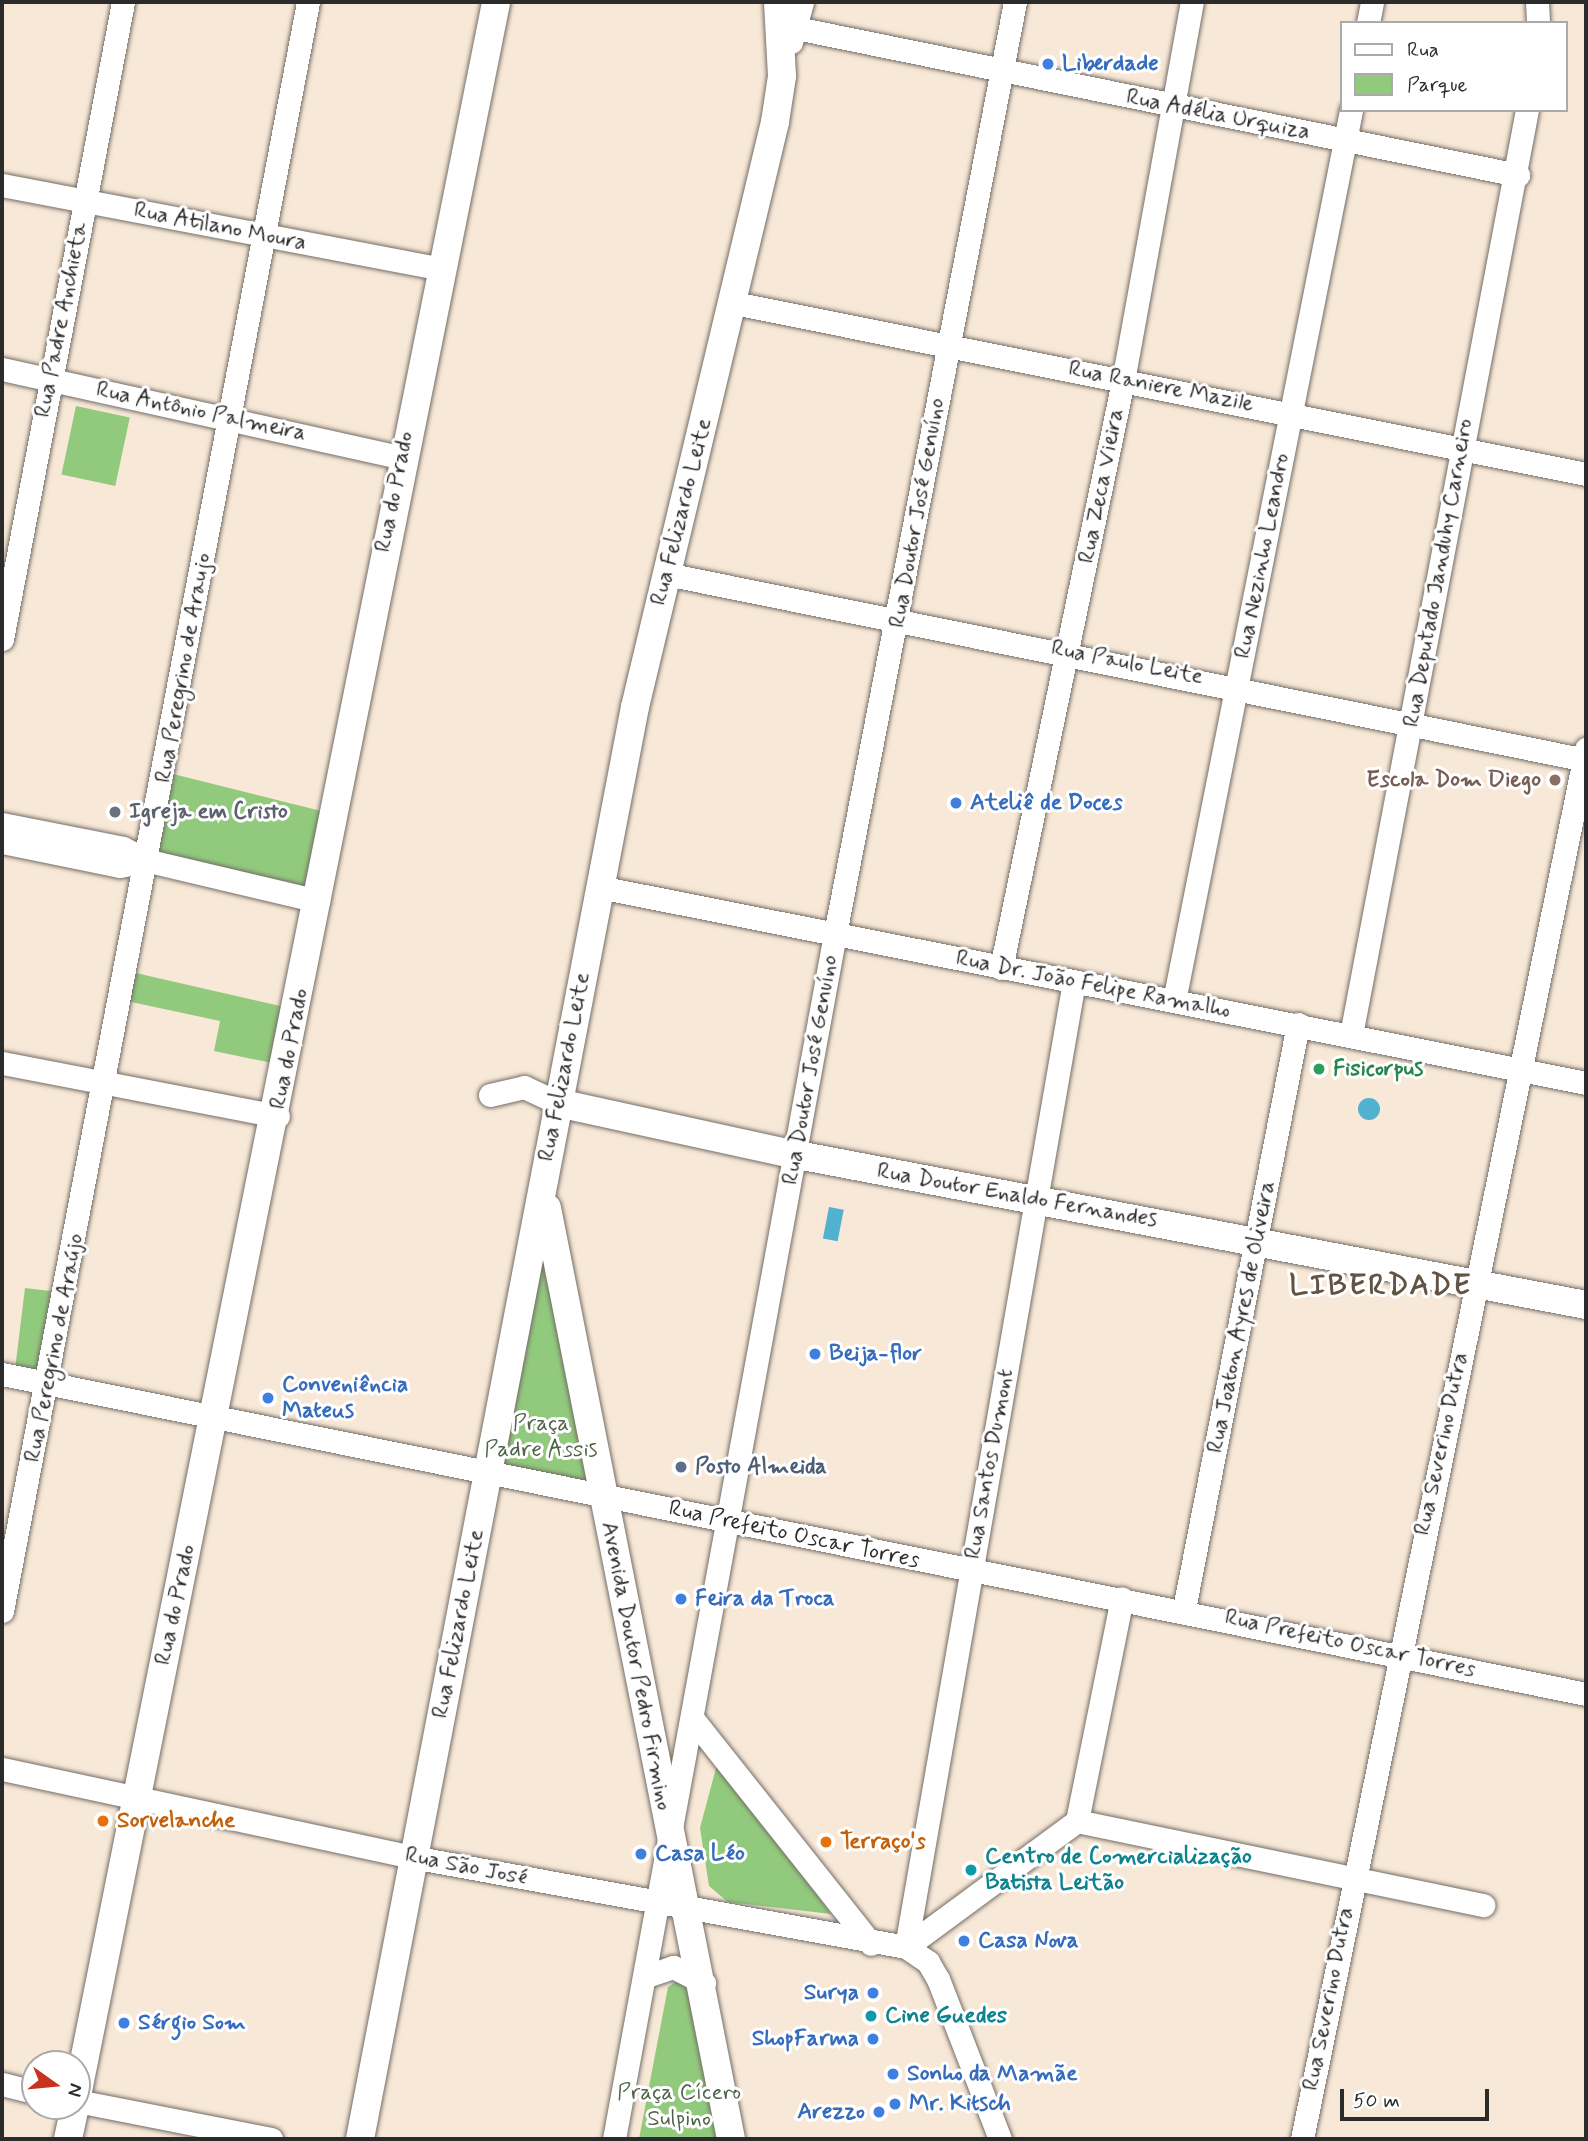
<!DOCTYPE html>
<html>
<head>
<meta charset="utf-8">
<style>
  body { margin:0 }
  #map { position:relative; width:1588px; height:2141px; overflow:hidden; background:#f8e8d7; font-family:Mynerve,sans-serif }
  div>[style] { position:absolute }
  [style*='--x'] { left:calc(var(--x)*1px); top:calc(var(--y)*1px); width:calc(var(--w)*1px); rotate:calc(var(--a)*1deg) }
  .green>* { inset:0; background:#92ca7d; transform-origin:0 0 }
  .water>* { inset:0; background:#51b2cf; transform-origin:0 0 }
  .round { border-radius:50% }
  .roads { filter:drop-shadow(0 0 2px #736d67) drop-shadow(0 0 2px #736d67) }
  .minor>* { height:23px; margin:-11.5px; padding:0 11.5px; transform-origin:11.5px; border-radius:11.5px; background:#fff }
  .major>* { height:28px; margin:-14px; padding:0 14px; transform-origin:14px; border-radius:14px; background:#fff }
  .dots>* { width:19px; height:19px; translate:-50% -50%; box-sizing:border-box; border:4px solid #fff; border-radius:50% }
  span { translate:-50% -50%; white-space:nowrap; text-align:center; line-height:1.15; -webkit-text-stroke:6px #fff; paint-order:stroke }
  .shop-label { font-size:23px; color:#366cbe; font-weight:700 }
  .left { translate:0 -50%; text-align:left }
  .right { translate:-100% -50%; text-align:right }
  .street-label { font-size:23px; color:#2b2b2b }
  .education-label { font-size:23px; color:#785e54; font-weight:700 }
  .worship-label { font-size:23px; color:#5b616d; font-weight:700 }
  .leisure-label { font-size:23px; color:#27864d; font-weight:700 }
  .park-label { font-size:23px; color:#4f6348 }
  .service-label { font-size:23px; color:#4e5e75; font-weight:700 }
  .food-label { font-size:23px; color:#c56008; font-weight:700 }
  .culture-label { font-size:23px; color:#0d838f; font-weight:700 }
  .district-label { font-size:30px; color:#625345; font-weight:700; letter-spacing:2px }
  .frame { position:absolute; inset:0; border:4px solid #2b2b2b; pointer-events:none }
  .legend { position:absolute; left:1340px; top:21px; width:228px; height:91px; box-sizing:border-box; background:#fff; border:2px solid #aaa; margin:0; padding:9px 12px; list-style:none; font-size:21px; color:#2b2b2b }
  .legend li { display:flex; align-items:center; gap:14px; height:35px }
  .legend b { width:35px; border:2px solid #aaa }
  .north { position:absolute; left:21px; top:2050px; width:70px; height:70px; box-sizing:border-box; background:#fff; border:2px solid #aaa; border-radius:50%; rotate:105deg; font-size:19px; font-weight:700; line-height:28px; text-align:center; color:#2b2b2b }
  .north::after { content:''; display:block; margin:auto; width:24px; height:32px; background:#c8321e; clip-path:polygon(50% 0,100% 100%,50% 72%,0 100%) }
  .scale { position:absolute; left:1340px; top:2089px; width:149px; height:32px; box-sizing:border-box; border:4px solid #2b2b2b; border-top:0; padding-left:9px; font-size:21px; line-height:24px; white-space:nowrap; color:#2b2b2b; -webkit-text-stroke:5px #fff; paint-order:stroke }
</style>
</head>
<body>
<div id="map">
  <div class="green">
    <i style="left:76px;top:406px;width:55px;height:70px;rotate:12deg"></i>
    <i style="left:165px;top:772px;width:166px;height:90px;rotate:14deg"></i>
    <i style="clip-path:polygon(127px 971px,298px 1010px,287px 1066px,214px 1051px,220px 1021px,122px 1000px)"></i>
    <i style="clip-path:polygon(535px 1236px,602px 1495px,490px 1472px)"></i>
    <i style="left:25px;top:1288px;width:40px;height:89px;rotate:7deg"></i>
    <i style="clip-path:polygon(716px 1768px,725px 1768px,831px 1914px,728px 1902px,709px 1886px,700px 1828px)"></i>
    <i style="clip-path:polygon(678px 1980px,689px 1983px,718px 2139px,639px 2139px,668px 1987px)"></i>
  </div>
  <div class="water">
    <i class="round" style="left:1358px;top:1098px;width:22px;height:22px"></i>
    <i style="left:829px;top:1207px;width:15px;height:32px;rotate:11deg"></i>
  </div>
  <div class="roads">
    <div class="minor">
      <i style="--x:1537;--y:2;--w:21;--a:87"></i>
      <i style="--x:1368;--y:23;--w:21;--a:-79"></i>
      <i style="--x:796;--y:28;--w:737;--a:11.51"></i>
      <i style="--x:791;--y:42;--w:41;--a:-74.6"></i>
      <i style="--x:2;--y:185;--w:445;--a:10.8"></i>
      <i style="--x:734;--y:303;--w:869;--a:11.35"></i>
      <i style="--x:2;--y:369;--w:408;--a:12.5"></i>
      <i style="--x:666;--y:574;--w:939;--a:11.43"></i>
      <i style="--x:2;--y:639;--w:648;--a:-79.24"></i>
      <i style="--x:2;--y:824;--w:123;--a:11.2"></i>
      <i style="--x:123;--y:848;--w:29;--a:27"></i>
      <i style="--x:149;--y:861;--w:174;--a:13.3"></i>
      <i style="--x:2;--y:842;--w:120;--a:11.5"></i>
      <i style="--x:120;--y:866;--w:29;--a:-10"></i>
      <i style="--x:599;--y:887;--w:1006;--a:11.23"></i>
      <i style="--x:1001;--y:968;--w:600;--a:-78.26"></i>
      <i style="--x:1123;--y:381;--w:385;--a:-79.7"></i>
      <i style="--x:1174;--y:1001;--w:908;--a:-78.76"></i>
      <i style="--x:1351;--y:1035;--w:942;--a:-79.23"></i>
      <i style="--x:2;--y:1063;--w:281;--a:10.9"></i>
      <i style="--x:490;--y:1095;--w:35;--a:-13"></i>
      <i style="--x:524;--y:1087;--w:38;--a:25"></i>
      <i style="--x:2;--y:1374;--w:1616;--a:11.42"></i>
      <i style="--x:1184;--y:1609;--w:596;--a:-78.97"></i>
      <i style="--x:2;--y:1611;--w:1638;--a:-79.23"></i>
      <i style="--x:692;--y:1718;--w:288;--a:51.6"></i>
      <i style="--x:2;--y:1769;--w:419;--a:12.1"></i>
      <i style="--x:412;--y:1857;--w:502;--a:10.33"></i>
      <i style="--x:906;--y:1947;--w:27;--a:34"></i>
      <i style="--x:928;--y:1962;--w:20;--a:60"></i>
      <i style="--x:938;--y:1979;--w:172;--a:68.8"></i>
      <i style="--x:1077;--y:1821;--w:415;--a:11.7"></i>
      <i style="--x:1077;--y:1821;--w:227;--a:-78.6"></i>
      <i style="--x:906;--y:1947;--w:980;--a:-80.13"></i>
      <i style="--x:906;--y:1947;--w:212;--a:-36.4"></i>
      <i style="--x:647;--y:1976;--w:28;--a:-19"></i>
      <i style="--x:673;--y:1967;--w:35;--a:27"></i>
      <i style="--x:2;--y:2084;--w:34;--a:14"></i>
      <i style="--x:77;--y:2101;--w:198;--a:11.1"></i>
      <i style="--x:614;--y:2139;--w:1225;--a:-79.61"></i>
      <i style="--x:835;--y:934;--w:949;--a:-79.07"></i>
      <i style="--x:1302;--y:2139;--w:1419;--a:-78.45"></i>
    </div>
    <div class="major">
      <i style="--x:558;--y:1103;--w:234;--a:12.3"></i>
      <i style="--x:787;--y:1153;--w:813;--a:10.77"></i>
      <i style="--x:547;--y:1208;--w:949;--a:78.82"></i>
      <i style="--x:77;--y:2096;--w:2136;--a:-78.68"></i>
      <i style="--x:68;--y:2139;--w:34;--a:-78"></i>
      <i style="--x:360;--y:2139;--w:1458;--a:-79.13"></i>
      <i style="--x:635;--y:707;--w:602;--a:-76.54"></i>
      <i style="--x:775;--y:122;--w:47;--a:-81.3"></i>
      <i style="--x:782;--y:76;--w:74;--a:-93.1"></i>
    </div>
  </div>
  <div class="dots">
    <i style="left:1048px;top:64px;background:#3f7fe0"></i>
    <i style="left:1555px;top:780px;background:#8d6e63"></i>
    <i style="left:956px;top:803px;background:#3f7fe0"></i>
    <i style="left:115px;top:812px;background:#6b7280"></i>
    <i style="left:1319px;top:1069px;background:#2e9e5b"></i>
    <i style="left:815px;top:1354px;background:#3f7fe0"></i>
    <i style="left:268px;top:1398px;background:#3f7fe0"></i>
    <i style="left:681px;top:1467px;background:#5c6f8a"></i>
    <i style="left:681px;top:1599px;background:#3f7fe0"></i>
    <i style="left:103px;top:1821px;background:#e8710a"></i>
    <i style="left:826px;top:1842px;background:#e8710a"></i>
    <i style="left:641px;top:1854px;background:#3f7fe0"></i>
    <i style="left:971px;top:1870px;background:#0f9aa8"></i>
    <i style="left:964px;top:1941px;background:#3f7fe0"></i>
    <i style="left:873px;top:1993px;background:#3f7fe0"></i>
    <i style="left:871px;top:2016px;background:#0f9aa8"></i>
    <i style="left:124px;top:2023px;background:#3f7fe0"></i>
    <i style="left:873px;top:2039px;background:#3f7fe0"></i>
    <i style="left:893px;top:2074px;background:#3f7fe0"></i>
    <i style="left:895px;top:2104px;background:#3f7fe0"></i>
    <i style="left:879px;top:2112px;background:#3f7fe0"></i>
  </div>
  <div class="shop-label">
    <span class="left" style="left:1062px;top:64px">Liberdade</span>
    <span class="left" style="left:970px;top:803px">Ateliê de Doces</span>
    <span class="left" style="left:829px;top:1354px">Beija-flor</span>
    <span class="left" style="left:282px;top:1398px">Conveniência<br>Mateus</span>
    <span class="left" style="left:695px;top:1599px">Feira da Troca</span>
    <span class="left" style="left:655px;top:1854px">Casa Léo</span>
    <span class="left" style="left:978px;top:1941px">Casa Nova</span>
    <span class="right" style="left:859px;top:1993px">Surya</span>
    <span class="left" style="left:138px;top:2023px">Sérgio Som</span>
    <span class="right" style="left:859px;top:2039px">ShopFarma</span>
    <span class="left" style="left:907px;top:2074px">Sonho da Mamãe</span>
    <span class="left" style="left:909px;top:2104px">Mr. Kitsch</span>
    <span class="right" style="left:865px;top:2112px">Arezzo</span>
  </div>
  <div class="street-label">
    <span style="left:1218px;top:115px;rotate:11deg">Rua Adélia Urquiza</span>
    <span style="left:220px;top:227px;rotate:11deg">Rua Atilano Moura</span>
    <span style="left:62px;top:320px;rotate:-79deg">Rua Padre Anchieta</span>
    <span style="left:1161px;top:387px;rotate:11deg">Rua Raniere Mazile</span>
    <span style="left:201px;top:412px;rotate:12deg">Rua Antônio Palmeira</span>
    <span style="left:1102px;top:486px;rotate:-79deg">Rua Zeca Vieira</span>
    <span style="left:395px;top:492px;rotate:-79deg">Rua do Prado</span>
    <span style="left:682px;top:512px;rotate:-76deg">Rua Felizardo Leite</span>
    <span style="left:918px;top:513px;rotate:-80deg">Rua Doutor José Genuíno</span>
    <span style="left:1263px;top:556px;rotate:-79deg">Rua Nezinho Leandro</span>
    <span style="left:1439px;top:573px;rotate:-80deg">Rua Deputado Janduhy Carneiro</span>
    <span style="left:1127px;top:663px;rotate:11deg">Rua Paulo Leite</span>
    <span style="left:184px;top:668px;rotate:-80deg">Rua Peregrino de Araujo</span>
    <span style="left:1093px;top:985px;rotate:11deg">Rua Dr. João Felipe Ramalho</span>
    <span style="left:290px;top:1049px;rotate:-79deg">Rua do Prado</span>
    <span style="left:565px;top:1067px;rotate:-79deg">Rua Felizardo Leite</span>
    <span style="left:811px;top:1070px;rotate:-80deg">Rua Doutor José Genuíno</span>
    <span style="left:1017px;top:1196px;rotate:10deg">Rua Doutor Enaldo Fernandes</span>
    <span style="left:1242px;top:1317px;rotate:-79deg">Rua Joaton Ayres de Oliveira</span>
    <span style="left:55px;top:1348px;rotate:-79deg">Rua Peregrino de Araújo</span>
    <span style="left:1442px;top:1444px;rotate:-78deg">Rua Severino Dutra</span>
    <span style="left:990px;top:1464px;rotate:-80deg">Rua Santos Dumont</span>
    <span style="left:794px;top:1535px;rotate:12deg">Rua Prefeito Oscar Torres</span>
    <span style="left:176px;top:1605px;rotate:-78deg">Rua do Prado</span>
    <span style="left:459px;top:1624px;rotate:-79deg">Rua Felizardo Leite</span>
    <span style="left:1350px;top:1644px;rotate:12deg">Rua Prefeito Oscar Torres</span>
    <span style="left:636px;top:1666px;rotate:79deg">Avenida Doutor Pedro Firmino</span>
    <span style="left:466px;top:1867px;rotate:11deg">Rua São José</span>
    <span style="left:1329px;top:1999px;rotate:-79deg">Rua Severino Dutra</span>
  </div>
  <div class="education-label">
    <span class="right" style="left:1541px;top:780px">Escola Dom Diego</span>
  </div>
  <div class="worship-label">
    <span class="left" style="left:129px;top:812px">Igreja em Cristo</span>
  </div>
  <div class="leisure-label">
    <span class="left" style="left:1333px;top:1069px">Fisicorpus</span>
  </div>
  <div class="park-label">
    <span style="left:541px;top:1437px">Praça<br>Padre Assis</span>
    <span style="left:679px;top:2106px">Praça Cícero<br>Sulpino</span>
  </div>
  <div class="service-label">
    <span class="left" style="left:695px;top:1467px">Posto Almeida</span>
  </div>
  <div class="food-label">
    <span class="left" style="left:117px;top:1821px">Sorvelanche</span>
    <span class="left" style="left:840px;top:1842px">Terraço's</span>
  </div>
  <div class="culture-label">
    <span class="left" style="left:985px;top:1870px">Centro de Comercialização<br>Batista Leitão</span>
    <span class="left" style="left:885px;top:2016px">Cine Guedes</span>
  </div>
  <div class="district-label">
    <span style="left:1381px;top:1286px">LIBERDADE</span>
  </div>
  <div class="frame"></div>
  <ul class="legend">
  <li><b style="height:9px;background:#fff"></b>Rua</li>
  <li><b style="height:19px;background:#92ca7d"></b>Parque</li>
  </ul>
  <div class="north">N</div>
  <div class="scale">50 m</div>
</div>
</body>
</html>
